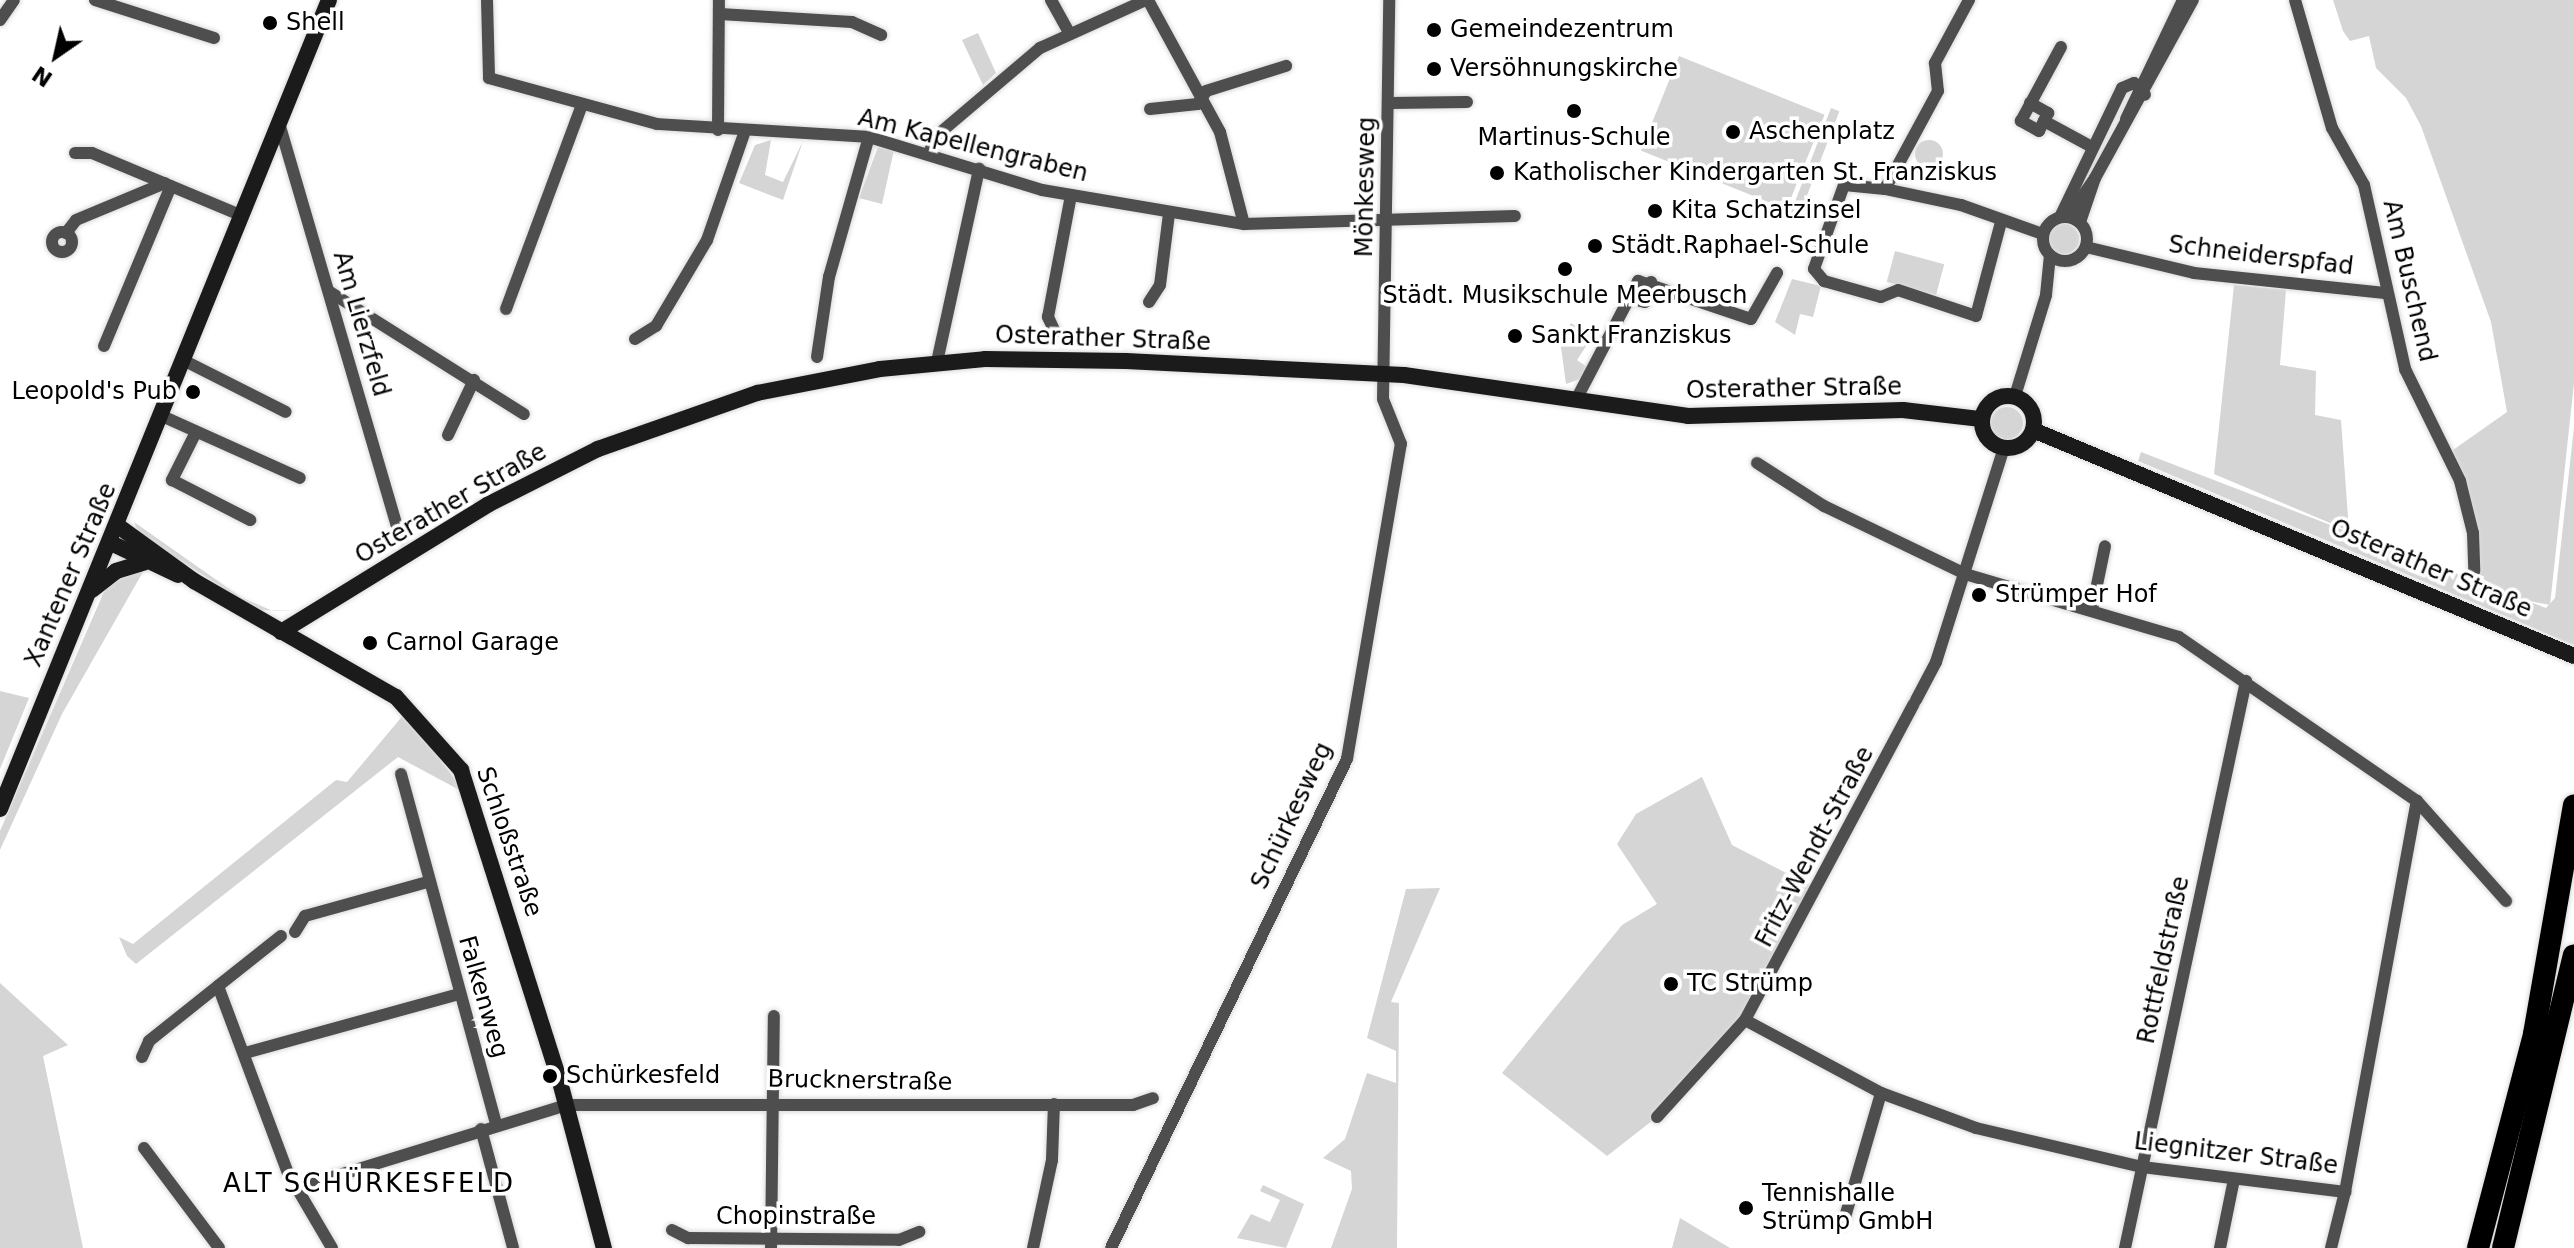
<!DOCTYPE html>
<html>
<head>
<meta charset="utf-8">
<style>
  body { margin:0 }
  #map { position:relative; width:2574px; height:1248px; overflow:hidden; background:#fff; font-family:"DejaVu Sans",sans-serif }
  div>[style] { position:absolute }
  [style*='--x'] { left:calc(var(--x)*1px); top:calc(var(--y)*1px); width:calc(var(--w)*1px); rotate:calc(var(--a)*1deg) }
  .green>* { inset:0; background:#d5d5d5; transform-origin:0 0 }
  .round { border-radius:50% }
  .roads { filter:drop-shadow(0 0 2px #dbdbdb) drop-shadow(0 0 2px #dbdbdb) }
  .minor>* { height:12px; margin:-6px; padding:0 6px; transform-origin:6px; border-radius:6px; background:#4e4e4e }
  .minor>.ring { margin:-6px; padding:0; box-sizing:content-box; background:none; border:12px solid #4e4e4e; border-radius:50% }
  .secondary>* { height:16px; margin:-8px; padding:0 8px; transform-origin:8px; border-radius:8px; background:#1b1b1b }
  .secondary>.ring { margin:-8px; padding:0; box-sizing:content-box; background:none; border:16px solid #1b1b1b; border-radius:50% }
  .motorway>* { height:22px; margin:-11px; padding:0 11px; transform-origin:11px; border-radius:11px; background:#000 }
  .dots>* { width:22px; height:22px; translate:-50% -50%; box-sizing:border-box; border:4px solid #fff; border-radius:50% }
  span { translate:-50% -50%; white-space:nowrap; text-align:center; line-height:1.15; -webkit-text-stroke:7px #fff; paint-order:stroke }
  .poi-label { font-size:24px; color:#000 }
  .left { translate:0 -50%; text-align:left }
  .right { translate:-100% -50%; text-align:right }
  .street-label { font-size:24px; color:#000 }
  .neighbourhood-label { font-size:26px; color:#000; letter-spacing:2px }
  .north { position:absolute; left:16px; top:16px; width:80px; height:80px; -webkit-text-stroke:6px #fff; paint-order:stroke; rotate:214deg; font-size:22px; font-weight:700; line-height:32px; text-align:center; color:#000 }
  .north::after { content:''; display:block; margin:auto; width:28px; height:36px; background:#000; clip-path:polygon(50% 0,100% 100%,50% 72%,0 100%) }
</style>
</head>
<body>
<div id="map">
  <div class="green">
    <i style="clip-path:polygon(2333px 0,2574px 0,2574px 383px,2550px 605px,2514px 598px,2477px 575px,2471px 509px,2453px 450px,2507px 412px,2491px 322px,2421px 126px,2406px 98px,2376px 68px,2369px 36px,2350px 41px,2343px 31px)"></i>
    <i style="clip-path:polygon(978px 33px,996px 73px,983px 85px,962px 40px)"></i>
    <i style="left:1679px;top:56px;width:157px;height:102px;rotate:22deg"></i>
    <i style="left:1831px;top:108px;width:9px;height:115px;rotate:21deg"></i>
    <i class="round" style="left:1915px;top:140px;width:28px;height:28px"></i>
    <i style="clip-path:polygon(771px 140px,765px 175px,783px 182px,803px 141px,783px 200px,739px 183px,755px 145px)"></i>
    <i style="clip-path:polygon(878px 147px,894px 150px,882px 204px,859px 198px)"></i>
    <i class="round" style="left:2049px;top:224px;width:30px;height:30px"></i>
    <i style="left:1895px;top:251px;width:51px;height:32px;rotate:15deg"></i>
    <i style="clip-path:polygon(1792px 279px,1821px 286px,1813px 317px,1800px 314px,1795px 335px,1775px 322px)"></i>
    <i style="clip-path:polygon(2234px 285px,2286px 290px,2280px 365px,2316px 371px,2315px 415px,2341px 420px,2349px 531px,2214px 474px)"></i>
    <i style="clip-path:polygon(1571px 323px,1592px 337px,1577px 360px,1587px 367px,1583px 378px,1566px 384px,1560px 340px)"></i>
    <i class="round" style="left:1991px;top:407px;width:32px;height:32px"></i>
    <i style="clip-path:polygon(2574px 427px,2574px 645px,2138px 461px,2141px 452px,2546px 608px,2555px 598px)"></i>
    <i style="clip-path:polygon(134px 522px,242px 598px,273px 611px,301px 611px,258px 610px,139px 534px)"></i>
    <i style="clip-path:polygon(144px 570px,62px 714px,0 850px,0 831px,103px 594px,111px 581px)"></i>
    <i style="clip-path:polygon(0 691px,29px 698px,0 769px)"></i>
    <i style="clip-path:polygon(405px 713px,465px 793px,398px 757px,136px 964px,127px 956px,119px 937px,133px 944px,336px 780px,347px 782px)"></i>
    <i style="clip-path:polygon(1702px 777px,1732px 845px,1819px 890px,1745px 1020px,1657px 1117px,1607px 1156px,1502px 1073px,1622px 925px,1657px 904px,1617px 844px,1636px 814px)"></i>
    <i style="clip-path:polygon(1440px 888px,1391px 1002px,1399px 1003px,1397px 1248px,1331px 1248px,1352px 1189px,1351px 1171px,1323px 1158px,1345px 1139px,1367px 1073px,1396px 1083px,1396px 1051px,1367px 1038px,1406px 889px)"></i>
    <i style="clip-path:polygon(0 983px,68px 1045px,43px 1056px,83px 1248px,0 1248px)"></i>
    <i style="clip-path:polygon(1263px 1185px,1304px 1204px,1286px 1248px,1237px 1238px,1251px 1214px,1270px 1222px,1280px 1200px,1260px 1191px)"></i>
    <i style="clip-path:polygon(1680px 1218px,1730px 1248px,1672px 1248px)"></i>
  </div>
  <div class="roads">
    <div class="minor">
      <i style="--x:95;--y:0;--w:125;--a:17.7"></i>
      <i style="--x:487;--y:0;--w:78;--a:88.5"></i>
      <i style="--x:489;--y:78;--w:174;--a:15.3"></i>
      <i style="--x:657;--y:124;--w:212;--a:3.5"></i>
      <i style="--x:869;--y:137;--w:181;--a:17"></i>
      <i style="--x:1042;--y:190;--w:205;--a:9.6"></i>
      <i style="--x:1244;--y:224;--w:271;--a:-1.7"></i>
      <i style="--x:1051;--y:0;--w:37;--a:61"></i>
      <i style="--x:1148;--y:0;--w:150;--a:61.4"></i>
      <i style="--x:1220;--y:132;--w:95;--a:75.4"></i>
      <i style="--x:1969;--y:0;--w:72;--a:118.4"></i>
      <i style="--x:1935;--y:63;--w:28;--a:84"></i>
      <i style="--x:1938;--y:91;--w:111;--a:118.4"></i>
      <i style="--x:1885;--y:189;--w:78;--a:11.9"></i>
      <i style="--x:1961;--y:205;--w:87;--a:19.5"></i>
      <i style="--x:2295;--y:0;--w:133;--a:73.9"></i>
      <i style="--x:2332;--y:128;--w:65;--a:60.7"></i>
      <i style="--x:2364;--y:185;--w:189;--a:77.4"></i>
      <i style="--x:2405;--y:369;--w:125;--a:63.8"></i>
      <i style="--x:2460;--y:481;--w:54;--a:76"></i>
      <i style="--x:2473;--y:533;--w:38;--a:88"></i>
      <i style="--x:720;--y:14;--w:132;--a:3.5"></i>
      <i style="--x:852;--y:22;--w:32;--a:24"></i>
      <i style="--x:0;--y:20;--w:24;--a:-55"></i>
      <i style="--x:1390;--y:103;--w:77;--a:-0.7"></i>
      <i style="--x:2030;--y:103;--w:21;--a:29"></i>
      <i style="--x:2048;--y:113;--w:9;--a:117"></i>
      <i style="--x:2044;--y:121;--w:55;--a:28.4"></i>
      <i style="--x:1150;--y:109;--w:48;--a:-5.9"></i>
      <i style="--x:1198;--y:104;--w:15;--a:-58"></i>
      <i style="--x:1206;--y:91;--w:84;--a:-17.4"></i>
      <i style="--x:2126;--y:119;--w:132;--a:-64.4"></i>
      <i style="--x:2044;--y:121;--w:11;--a:117"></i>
      <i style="--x:2039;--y:131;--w:21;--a:-151"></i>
      <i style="--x:2021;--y:121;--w:84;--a:-61.6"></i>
      <i style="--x:279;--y:123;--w:432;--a:73.7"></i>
      <i style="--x:718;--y:130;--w:130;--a:-89.6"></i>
      <i style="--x:75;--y:153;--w:17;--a:0"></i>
      <i style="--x:92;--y:153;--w:160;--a:22.7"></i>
      <i style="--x:929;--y:154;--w:18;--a:-71"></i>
      <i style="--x:935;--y:137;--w:138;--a:-40.3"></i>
      <i style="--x:1040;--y:48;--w:116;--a:-24.4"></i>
      <i style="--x:2095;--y:178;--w:203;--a:-61.2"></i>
      <i style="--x:1885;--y:189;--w:41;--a:-174.4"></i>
      <i style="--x:1844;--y:185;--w:89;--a:109.7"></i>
      <i style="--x:1814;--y:269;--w:16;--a:50"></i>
      <i style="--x:1824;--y:281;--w:59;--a:15.7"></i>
      <i style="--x:1881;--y:297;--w:18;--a:-22"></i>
      <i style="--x:1898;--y:290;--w:82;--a:18.4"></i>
      <i style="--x:1976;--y:316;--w:97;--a:-75.1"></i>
      <i class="ring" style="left:2043px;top:217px;width:32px;height:32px"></i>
      <i style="--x:2060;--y:217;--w:143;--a:-64.3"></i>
      <i style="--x:2122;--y:88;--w:13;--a:-23"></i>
      <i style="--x:2134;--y:83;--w:16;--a:47"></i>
      <i style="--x:2068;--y:217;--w:47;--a:-55.3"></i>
      <i style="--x:2095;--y:178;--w:46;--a:108.8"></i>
      <i class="ring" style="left:52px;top:232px;width:8px;height:8px"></i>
      <i style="--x:66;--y:233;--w:16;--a:-52"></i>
      <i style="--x:76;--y:220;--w:96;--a:-22.6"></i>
      <i style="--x:2086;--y:247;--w:111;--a:13.5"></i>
      <i style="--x:2194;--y:273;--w:192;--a:6"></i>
      <i style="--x:330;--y:292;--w:229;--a:32.2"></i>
      <i style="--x:1632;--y:299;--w:13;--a:13"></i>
      <i style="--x:1645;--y:302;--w:21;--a:-73"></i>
      <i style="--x:1149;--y:302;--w:20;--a:-57"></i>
      <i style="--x:1160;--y:285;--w:72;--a:-82.8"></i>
      <i style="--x:506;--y:309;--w:218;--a:-69.6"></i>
      <i style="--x:1055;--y:332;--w:17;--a:-115"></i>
      <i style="--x:1048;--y:317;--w:124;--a:-79.3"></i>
      <i style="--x:635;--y:339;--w:25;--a:-32"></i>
      <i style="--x:656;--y:326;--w:100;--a:-59.3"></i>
      <i style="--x:707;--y:240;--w:115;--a:-70.8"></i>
      <i style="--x:104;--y:346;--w:173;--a:-67.3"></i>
      <i style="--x:817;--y:357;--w:81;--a:-81.5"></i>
      <i style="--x:829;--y:277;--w:146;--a:-74.1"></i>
      <i style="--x:183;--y:360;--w:115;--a:26.8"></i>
      <i style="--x:937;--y:362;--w:198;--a:-77.7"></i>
      <i style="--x:1578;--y:396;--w:130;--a:-62.4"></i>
      <i style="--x:1638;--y:281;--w:119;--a:18.6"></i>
      <i style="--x:1751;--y:319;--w:53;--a:-60.5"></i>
      <i style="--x:2015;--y:396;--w:106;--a:-72.9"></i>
      <i style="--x:2046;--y:295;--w:40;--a:-84.3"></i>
      <i style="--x:162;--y:416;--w:151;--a:24.2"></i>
      <i style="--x:196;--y:432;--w:54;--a:116.6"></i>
      <i style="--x:172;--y:480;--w:88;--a:27.1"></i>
      <i style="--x:448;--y:435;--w:61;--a:-64.7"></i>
      <i style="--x:1757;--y:463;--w:80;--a:32.7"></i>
      <i style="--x:1824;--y:506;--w:157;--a:25.7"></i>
      <i style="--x:1965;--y:574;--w:223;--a:16.4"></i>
      <i style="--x:2179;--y:637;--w:289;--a:34.6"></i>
      <i style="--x:2417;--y:801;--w:134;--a:48.3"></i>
      <i style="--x:2092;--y:609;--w:64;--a:-78.3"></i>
      <i style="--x:1916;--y:700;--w:43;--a:-62.2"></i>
      <i style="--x:1936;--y:662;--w:225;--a:-72.4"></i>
      <i style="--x:401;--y:774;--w:363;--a:74.8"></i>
      <i style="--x:295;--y:932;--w:19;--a:-58"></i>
      <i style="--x:305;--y:916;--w:128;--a:-15.5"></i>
      <i style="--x:281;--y:936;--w:80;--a:141.6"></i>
      <i style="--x:218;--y:986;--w:200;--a:69.5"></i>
      <i style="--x:288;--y:1173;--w:87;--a:59.6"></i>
      <i style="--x:1745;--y:1020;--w:154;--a:28.2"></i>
      <i style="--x:1881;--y:1093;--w:101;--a:20.2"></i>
      <i style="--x:1976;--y:1128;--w:171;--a:13.2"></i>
      <i style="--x:2142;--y:1167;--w:205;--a:7"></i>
      <i style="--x:2345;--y:1192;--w:398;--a:-79.6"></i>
      <i style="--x:245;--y:1053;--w:222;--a:-15.4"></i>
      <i style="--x:142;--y:1057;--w:17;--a:-66"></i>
      <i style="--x:149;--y:1041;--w:88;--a:-38.6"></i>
      <i style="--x:1657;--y:1117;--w:131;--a:-47.8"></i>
      <i style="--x:1745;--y:1020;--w:358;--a:-61.9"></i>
      <i style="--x:481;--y:1129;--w:123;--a:74.9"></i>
      <i style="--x:144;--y:1148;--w:125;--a:53.1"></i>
      <i style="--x:297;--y:1188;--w:282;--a:-17.1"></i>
      <i style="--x:566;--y:1105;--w:567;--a:0"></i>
      <i style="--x:1133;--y:1105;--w:21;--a:-19"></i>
      <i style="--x:1843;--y:1224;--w:136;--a:-73.8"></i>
      <i style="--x:672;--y:1230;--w:18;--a:27"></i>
      <i style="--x:688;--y:1238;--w:211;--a:0.5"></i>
      <i style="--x:899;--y:1240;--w:22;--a:-22"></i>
      <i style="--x:771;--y:1248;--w:232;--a:-89.3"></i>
      <i style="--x:1033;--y:1248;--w:90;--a:-77.8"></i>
      <i style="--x:1052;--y:1160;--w:56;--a:-88"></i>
      <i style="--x:1111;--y:1248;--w:543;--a:-64.24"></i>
      <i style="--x:1347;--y:759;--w:320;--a:-80.3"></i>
      <i style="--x:1401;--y:444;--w:48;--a:-111.8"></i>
      <i style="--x:1383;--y:399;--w:399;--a:-89.1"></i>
      <i style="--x:2125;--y:1248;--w:580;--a:-77.95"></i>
      <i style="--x:2220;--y:1248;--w:70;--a:-78.5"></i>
      <i style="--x:2331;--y:1248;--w:58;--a:-76"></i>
    </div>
    <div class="secondary">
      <i class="ring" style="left:1982px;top:396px;width:36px;height:36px"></i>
      <i style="--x:2033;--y:430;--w:586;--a:22.67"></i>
      <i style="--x:118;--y:526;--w:94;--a:35.9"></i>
      <i style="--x:194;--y:581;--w:233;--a:29.9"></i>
      <i style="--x:396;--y:697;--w:98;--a:48.3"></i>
      <i style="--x:461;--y:770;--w:327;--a:72.4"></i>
      <i style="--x:560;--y:1082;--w:172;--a:75.2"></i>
      <i style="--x:111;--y:543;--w:74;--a:25.5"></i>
      <i style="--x:92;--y:590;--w:31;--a:-38"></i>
      <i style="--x:116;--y:571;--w:30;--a:-17"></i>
      <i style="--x:281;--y:632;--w:244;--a:-31.6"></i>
      <i style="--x:489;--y:504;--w:122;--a:-26.8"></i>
      <i style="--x:598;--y:449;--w:169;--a:-19.4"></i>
      <i style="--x:757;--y:393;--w:125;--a:-11"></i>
      <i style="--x:880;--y:369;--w:105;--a:-5.4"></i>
      <i style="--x:985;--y:359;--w:141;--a:0.8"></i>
      <i style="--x:1126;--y:361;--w:278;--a:2.9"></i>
      <i style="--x:1404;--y:375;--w:287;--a:8.2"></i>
      <i style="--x:1688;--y:416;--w:215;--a:-1.6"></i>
      <i style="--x:1903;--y:410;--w:79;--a:6.6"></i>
      <i style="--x:0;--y:809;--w:873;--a:-67.87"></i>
    </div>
    <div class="motorway">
      <i style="--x:2478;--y:1248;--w:221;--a:-75.3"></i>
      <i style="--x:2534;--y:1034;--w:232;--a:-80.1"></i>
      <i style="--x:2503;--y:1248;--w:301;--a:-76.4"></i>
    </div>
  </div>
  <div class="dots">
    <i style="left:270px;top:23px;background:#000"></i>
    <i style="left:1434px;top:30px;background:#000"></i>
    <i style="left:1434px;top:69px;background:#000"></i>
    <i style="left:1574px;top:111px;background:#000"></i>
    <i style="left:1733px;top:132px;background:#000"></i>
    <i style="left:1497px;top:173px;background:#000"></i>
    <i style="left:1655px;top:211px;background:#000"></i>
    <i style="left:1595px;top:246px;background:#000"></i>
    <i style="left:1565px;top:269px;background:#000"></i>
    <i style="left:1515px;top:336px;background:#000"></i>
    <i style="left:193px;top:392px;background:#000"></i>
    <i style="left:1979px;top:595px;background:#000"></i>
    <i style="left:370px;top:643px;background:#000"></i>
    <i style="left:1671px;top:984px;background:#000"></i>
    <i style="left:550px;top:1076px;background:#000"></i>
    <i style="left:1746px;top:1208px;background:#000"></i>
  </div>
  <div class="poi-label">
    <span class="left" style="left:286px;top:23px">Shell</span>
    <span class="left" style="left:1450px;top:30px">Gemeindezentrum</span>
    <span class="left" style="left:1450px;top:69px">Versöhnungskirche</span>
    <span class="left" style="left:1749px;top:132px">Aschenplatz</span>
    <span style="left:1574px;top:138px">Martinus-Schule</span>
    <span class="left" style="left:1513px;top:173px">Katholischer Kindergarten St. Franziskus</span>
    <span class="left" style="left:1671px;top:211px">Kita Schatzinsel</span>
    <span class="left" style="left:1611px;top:246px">Städt.Raphael-Schule</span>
    <span style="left:1565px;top:296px">Städt. Musikschule Meerbusch</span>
    <span class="left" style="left:1531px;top:336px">Sankt Franziskus</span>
    <span class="right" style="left:177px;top:392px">Leopold's Pub</span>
    <span class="left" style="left:1995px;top:595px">Strümper Hof</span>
    <span class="left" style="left:386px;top:643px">Carnol Garage</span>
    <span class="left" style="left:1687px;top:984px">TC Strümp</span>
    <span class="left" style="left:566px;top:1076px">Schürkesfeld</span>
    <span class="left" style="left:1762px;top:1208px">Tennishalle<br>Strümp GmbH</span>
  </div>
  <div class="street-label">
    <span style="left:973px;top:146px;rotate:14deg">Am Kapellengraben</span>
    <span style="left:1366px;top:187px;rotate:-89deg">Mönkesweg</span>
    <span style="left:2261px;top:256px;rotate:7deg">Schneiderspfad</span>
    <span style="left:2409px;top:281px;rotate:77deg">Am Buschend</span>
    <span style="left:361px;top:324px;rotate:74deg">Am Lierzfeld</span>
    <span style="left:1103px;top:339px;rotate:2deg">Osterather Straße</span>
    <span style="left:1794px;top:389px;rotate:-1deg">Osterather Straße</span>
    <span style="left:451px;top:504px;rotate:-30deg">Osterather Straße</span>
    <span style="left:2431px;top:569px;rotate:23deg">Osterather Straße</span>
    <span style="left:71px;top:575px;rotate:-67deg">Xantener Straße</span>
    <span style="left:1292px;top:816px;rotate:-65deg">Schürkesweg</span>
    <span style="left:509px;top:842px;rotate:71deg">Schloßstraße</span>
    <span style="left:1815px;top:847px;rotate:-62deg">Fritz-Wendt-Straße</span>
    <span style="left:2164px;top:960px;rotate:-78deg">Rottfeldstraße</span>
    <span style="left:483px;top:997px;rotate:74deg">Falkenweg</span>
    <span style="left:860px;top:1081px;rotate:1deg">Brucknerstraße</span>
    <span style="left:2236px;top:1154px;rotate:7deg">Liegnitzer Straße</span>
    <span style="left:796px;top:1217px">Chopinstraße</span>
  </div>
  <div class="neighbourhood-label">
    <span style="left:369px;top:1184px">ALT SCHÜRKESFELD</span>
  </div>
  <div class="north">N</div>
</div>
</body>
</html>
